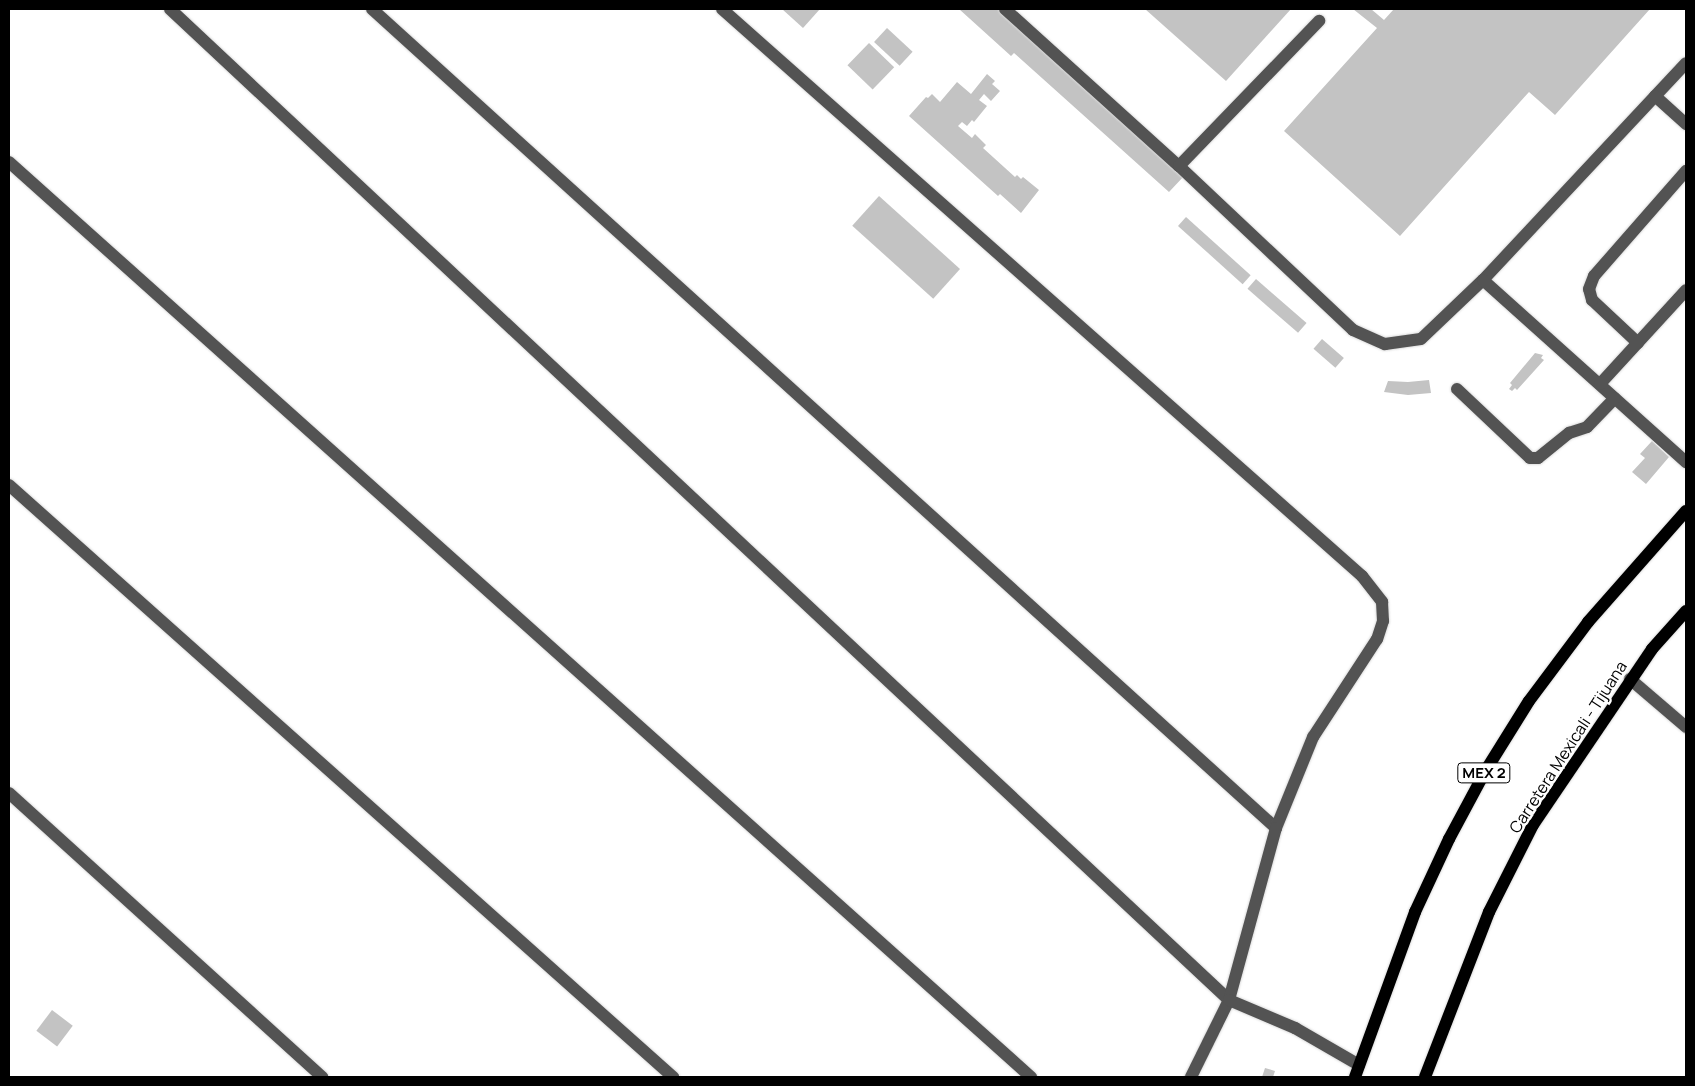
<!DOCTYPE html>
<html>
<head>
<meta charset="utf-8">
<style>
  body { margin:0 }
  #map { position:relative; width:1695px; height:1086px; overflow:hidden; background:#fff; font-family:Manrope,sans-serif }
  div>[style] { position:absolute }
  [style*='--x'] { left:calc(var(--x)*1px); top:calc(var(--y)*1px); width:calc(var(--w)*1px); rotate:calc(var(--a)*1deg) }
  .building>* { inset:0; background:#c3c3c3; transform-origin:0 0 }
  .roads { filter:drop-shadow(0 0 1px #dbdbdb) drop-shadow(0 0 1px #dbdbdb) }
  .minor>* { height:12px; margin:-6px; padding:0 6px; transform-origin:6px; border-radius:6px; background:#535353 }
  .major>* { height:12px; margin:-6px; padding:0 6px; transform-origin:6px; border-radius:6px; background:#000 }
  span { translate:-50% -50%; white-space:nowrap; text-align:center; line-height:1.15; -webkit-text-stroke:4.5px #fff; paint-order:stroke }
  .shield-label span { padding:1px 4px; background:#fff; border:1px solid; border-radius:4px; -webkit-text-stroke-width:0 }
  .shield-label { font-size:15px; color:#000; font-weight:700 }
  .street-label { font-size:16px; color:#000 }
  .frame { position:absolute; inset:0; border:10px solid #000; pointer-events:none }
</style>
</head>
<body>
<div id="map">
  <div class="building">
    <i style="clip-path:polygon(782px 9px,820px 9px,803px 28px)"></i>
    <i style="clip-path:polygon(959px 9px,1002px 9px,1185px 175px,1169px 192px,1014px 53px,1011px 56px)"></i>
    <i style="clip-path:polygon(1145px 9px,1291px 9px,1226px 81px)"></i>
    <i style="clip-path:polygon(1353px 9px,1371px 9px,1384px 20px,1394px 9px,1650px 9px,1555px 115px,1529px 92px,1400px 236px,1284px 131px,1377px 28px)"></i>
    <i style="left:887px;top:28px;width:35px;height:19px;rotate:43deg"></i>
    <i style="left:869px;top:43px;width:35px;height:31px;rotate:44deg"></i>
    <i style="clip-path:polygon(987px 74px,995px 81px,992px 84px,1000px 91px,991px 101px,984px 94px,979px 100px,987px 106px,974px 122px,972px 120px,967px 126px,962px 122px,958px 126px,972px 138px,975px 134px,986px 145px,983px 148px,1015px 177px,1017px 175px,1021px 179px,1023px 177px,1039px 190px,1021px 213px,1000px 194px,998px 196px,909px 116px,926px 97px,928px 98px,932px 94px,940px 102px,957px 82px,971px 94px)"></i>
    <i style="left:879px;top:196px;width:109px;height:40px;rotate:42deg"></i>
    <i style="left:1186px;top:217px;width:87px;height:12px;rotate:42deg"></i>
    <i style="left:1256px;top:279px;width:67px;height:13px;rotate:41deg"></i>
    <i style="left:1322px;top:339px;width:29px;height:13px;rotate:41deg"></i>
    <i style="clip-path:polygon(1535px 353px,1543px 355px,1541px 358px,1544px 360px,1517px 390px,1515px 388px,1512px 391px,1509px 389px,1512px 385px,1510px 383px)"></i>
    <i style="clip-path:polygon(1429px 380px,1431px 393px,1408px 395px,1384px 392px,1388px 381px,1408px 382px)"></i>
    <i style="clip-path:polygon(1652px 441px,1669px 457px,1646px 484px,1632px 472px,1645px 458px,1640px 454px)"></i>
    <i style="left:52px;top:1010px;width:26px;height:26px;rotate:37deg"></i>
    <i style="clip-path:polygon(1265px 1068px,1275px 1071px,1273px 1077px,1262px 1077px)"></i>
  </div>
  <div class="roads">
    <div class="minor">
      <i style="--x:170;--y:9;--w:1450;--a:43.1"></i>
      <i style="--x:1229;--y:1000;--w:86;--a:116.3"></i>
      <i style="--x:372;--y:9;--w:1220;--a:42.18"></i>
      <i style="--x:722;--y:9;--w:855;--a:41.54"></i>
      <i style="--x:1362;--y:576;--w:33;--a:52"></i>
      <i style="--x:1382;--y:602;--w:19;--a:87"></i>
      <i style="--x:1383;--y:621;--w:19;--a:108"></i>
      <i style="--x:1377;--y:639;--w:117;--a:123.1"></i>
      <i style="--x:1313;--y:737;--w:98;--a:112.1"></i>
      <i style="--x:1276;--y:828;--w:178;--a:105.3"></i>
      <i style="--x:1229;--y:1000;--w:72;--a:23"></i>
      <i style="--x:1295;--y:1028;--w:74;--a:30"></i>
      <i style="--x:1005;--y:9;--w:234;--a:42.1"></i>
      <i style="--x:1179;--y:166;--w:239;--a:43.3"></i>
      <i style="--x:1353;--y:330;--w:35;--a:24"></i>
      <i style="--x:1385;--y:344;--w:36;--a:-8"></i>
      <i style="--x:1421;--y:339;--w:86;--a:-43.6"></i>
      <i style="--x:1483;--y:280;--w:297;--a:-46.9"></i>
      <i style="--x:1655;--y:96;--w:42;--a:42.1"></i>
      <i style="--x:9;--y:162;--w:1372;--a:41.84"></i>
      <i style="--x:1179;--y:166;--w:202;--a:-46"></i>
      <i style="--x:1483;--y:280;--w:273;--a:41.9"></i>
      <i style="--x:1638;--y:343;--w:63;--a:-136.9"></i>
      <i style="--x:1592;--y:300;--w:11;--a:-105"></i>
      <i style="--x:1589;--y:289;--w:14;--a:-69"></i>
      <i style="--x:1594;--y:276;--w:140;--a:-48.8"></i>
      <i style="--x:1600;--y:384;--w:127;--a:-47.5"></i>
      <i style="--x:1457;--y:389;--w:100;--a:43.4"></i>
      <i style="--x:1530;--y:458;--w:8;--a:0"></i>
      <i style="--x:1538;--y:458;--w:40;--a:-39"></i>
      <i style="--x:1569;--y:433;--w:19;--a:-18"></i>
      <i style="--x:1587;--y:427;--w:40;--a:-46"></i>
      <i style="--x:9;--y:485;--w:890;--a:41.72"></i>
      <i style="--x:1630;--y:679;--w:74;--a:40.6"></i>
      <i style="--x:9;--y:793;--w:423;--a:42.2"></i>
    </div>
    <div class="major">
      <i style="--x:1355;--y:1077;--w:176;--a:-70"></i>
      <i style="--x:1415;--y:912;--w:81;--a:-65"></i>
      <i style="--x:1449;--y:839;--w:78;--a:-61.8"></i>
      <i style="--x:1486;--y:770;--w:81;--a:-58.1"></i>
      <i style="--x:1529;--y:701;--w:99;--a:-53.2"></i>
      <i style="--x:1588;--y:622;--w:148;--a:-48.6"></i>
      <i style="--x:1425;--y:1077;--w:177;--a:-68.8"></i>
      <i style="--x:1489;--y:912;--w:97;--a:-63.2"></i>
      <i style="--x:1533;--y:825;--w:212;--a:-55.9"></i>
      <i style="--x:1652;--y:649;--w:51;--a:-48.2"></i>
    </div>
  </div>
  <div class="shield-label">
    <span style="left:1484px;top:773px">MEX 2</span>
  </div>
  <div class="street-label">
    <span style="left:1568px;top:747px;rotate:-57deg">Carretera Mexicali - Tijuana</span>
  </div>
  <div class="frame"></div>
</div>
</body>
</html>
